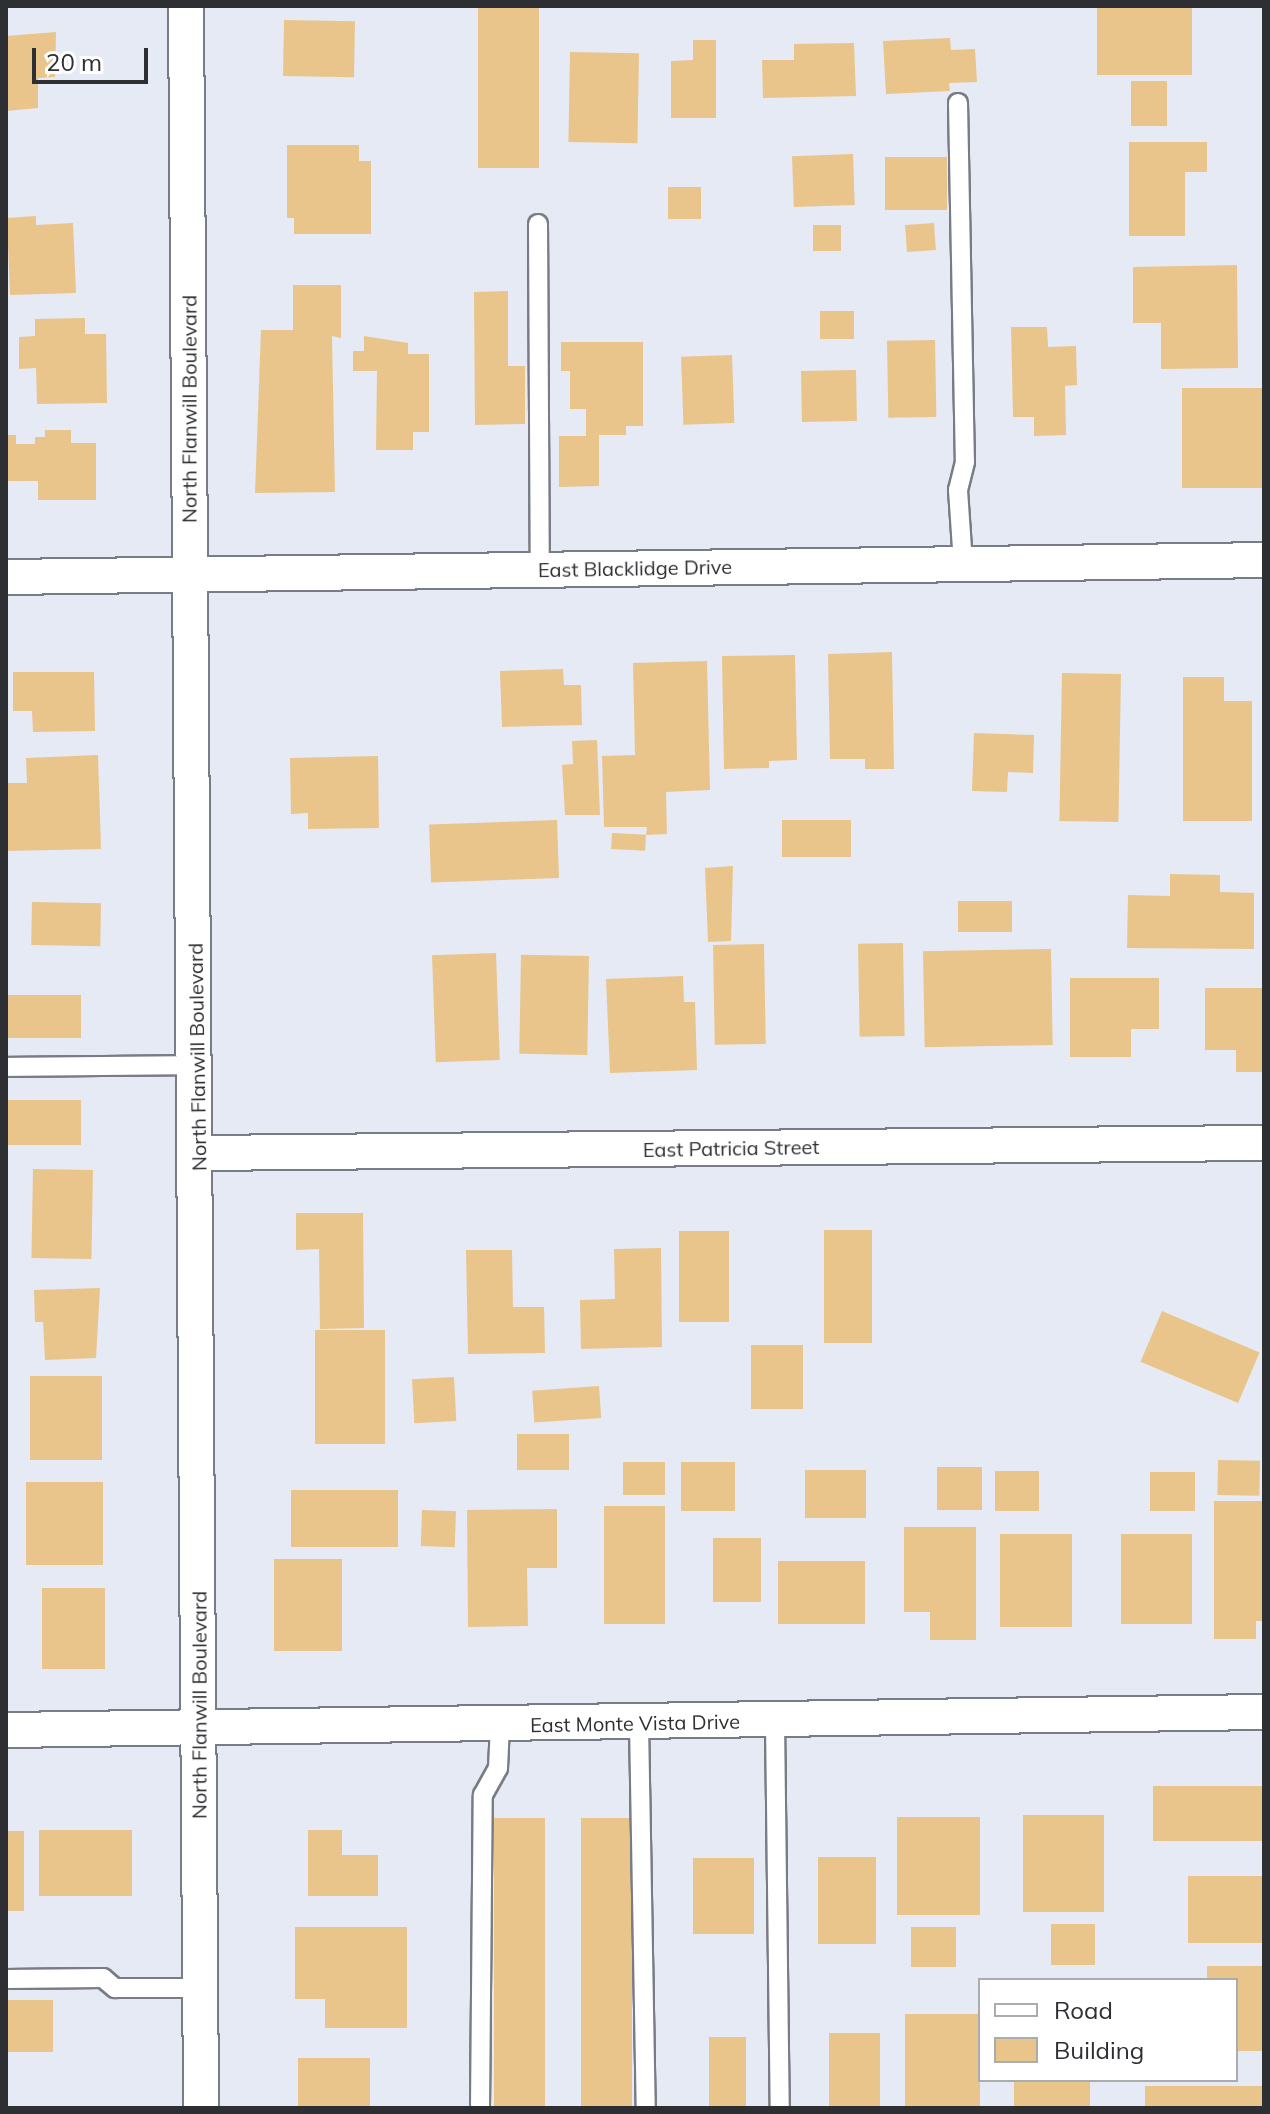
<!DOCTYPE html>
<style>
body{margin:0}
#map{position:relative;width:1270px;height:2114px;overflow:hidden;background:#e6eaf4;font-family:Mulish,sans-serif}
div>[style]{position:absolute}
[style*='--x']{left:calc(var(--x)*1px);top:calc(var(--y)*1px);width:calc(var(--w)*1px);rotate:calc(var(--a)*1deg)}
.building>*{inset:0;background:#e9c58b;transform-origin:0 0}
.roads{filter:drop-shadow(2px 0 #787c85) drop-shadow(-2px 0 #787c85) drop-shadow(0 2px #787c85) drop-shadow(0 -2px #787c85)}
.lane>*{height:18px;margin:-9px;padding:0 9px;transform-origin:9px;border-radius:9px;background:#fff}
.street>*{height:34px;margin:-17px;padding:0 17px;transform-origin:17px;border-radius:17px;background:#fff}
span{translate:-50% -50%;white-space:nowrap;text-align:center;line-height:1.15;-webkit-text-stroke:8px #fff;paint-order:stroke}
.street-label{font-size:20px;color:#2e2f33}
.frame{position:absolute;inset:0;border:8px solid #2e2f33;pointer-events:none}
.legend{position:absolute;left:978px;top:1978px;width:260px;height:104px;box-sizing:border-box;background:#fff;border:2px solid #abacad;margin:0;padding:10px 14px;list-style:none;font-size:24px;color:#2e2f33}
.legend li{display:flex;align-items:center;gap:16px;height:40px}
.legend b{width:40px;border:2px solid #abacad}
.scale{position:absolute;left:32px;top:48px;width:116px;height:36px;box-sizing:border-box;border:4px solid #2e2f33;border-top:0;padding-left:10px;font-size:24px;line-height:28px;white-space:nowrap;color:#2e2f33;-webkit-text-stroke:6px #fff;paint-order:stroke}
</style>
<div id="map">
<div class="building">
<i style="left:478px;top:6px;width:61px;height:162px"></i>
<i style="left:1097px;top:6px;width:95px;height:69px"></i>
<i style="left:284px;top:20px;width:71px;height:56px;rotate:1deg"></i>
<i style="clip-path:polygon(56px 32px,55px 77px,38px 78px,38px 108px,6px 111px,6px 36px)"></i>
<i style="clip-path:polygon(950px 38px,951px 50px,975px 49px,977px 82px,949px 83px,950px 91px,886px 94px,883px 41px)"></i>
<i style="clip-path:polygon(693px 40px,716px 40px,716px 118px,671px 118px,671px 61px,693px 60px)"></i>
<i style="clip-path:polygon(854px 43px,856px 96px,763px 98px,762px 60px,794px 60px,794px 44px)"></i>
<i style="left:570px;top:52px;width:69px;height:90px;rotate:1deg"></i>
<i style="left:1131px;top:81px;width:36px;height:45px"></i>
<i style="clip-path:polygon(1129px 142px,1207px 142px,1207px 172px,1185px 172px,1185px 236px,1129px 236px)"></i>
<i style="clip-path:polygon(287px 145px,359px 145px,359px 161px,371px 161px,371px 234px,294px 234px,294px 218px,287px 218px)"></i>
<i style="left:853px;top:154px;width:51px;height:61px;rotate:88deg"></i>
<i style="left:947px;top:157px;width:53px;height:62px;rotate:90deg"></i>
<i style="left:668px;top:187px;width:33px;height:32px"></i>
<i style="clip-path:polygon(36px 216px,36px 225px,73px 223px,76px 293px,10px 295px,7px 218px)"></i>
<i style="left:934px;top:223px;width:27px;height:29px;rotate:86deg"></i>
<i style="left:813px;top:225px;width:28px;height:26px"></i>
<i style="clip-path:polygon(1237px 265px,1238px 368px,1161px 369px,1161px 323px,1133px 323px,1133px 267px)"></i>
<i style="clip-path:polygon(293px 285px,341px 285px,341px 338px,332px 336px,335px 492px,255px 493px,261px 330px,293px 330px)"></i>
<i style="clip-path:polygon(508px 291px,508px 366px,525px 366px,525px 424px,475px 425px,474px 292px)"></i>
<i style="left:820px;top:311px;width:34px;height:28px"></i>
<i style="clip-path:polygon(85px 318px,85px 334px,106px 334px,107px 403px,37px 404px,36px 368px,19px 369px,19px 337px,35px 336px,35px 319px)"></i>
<i style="clip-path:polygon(1011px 327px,1047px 327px,1048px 347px,1076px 346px,1077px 385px,1065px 386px,1066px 435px,1034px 436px,1034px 417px,1013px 417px)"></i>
<i style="clip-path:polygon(364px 336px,408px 343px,408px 354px,429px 354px,429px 432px,413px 432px,413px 450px,376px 450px,377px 371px,353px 371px,353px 351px,364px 351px)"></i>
<i style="left:935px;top:340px;width:77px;height:48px;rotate:89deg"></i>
<i style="clip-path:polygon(561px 342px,643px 342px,643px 426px,626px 426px,626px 435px,599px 435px,599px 486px,559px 487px,559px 436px,586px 436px,586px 409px,570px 409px,570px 371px,561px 371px)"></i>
<i style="left:732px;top:355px;width:68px;height:51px;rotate:88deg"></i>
<i style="left:856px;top:370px;width:51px;height:55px;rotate:89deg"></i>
<i style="left:1182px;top:388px;width:80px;height:100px"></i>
<i style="clip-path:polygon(45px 430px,71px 430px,71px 443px,96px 443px,96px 500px,38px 500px,38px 481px,6px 481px,6px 435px,16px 435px,16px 444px,35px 444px,35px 437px,45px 437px)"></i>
<i style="clip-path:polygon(892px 652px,894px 769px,865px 769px,865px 759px,830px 759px,828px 654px)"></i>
<i style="clip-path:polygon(795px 655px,797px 760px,769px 761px,769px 768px,724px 769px,722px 656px)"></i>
<i style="clip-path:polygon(707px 661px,710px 790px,666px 792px,667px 834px,646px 835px,647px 827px,604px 827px,602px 756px,635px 755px,633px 663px)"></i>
<i style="clip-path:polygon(563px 669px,564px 685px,581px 685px,582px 725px,502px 727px,500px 671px)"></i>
<i style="clip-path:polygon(13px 672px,94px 672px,95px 731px,33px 732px,32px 711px,13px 711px)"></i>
<i style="left:1062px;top:673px;width:59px;height:148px;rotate:1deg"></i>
<i style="clip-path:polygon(1183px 677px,1224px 677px,1224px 701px,1252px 701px,1252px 821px,1183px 821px)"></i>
<i style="clip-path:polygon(974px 733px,1034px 735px,1033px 773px,1008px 772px,1007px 792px,972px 791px)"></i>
<i style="clip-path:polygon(597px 740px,600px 815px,565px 815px,562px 765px,573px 764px,572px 741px)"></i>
<i style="clip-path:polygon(98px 755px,101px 849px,6px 851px,6px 783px,27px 783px,26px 758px)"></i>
<i style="clip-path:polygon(378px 756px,379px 828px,308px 829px,308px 813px,291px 814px,290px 758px)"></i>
<i style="left:557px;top:820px;width:58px;height:128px;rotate:88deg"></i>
<i style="left:782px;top:820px;width:69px;height:37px"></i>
<i style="left:612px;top:833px;width:34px;height:16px;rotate:3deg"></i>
<i style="clip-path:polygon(733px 866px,731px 941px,708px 942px,705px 868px)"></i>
<i style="clip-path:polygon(1170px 874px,1220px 875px,1220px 892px,1254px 893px,1254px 949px,1127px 948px,1128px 895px,1170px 896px)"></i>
<i style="left:958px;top:901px;width:54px;height:31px"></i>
<i style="left:32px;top:902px;width:69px;height:43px;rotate:1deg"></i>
<i style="left:903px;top:943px;width:93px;height:45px;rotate:89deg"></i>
<i style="left:764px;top:944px;width:100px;height:51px;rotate:89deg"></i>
<i style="left:1051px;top:949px;width:96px;height:128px;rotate:89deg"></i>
<i style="left:496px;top:953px;width:107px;height:64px;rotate:88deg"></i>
<i style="left:589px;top:956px;width:99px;height:68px;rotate:91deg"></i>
<i style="clip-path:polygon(683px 976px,684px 1002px,695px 1002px,697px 1070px,610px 1073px,606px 979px)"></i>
<i style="clip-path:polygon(1070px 978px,1159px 978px,1159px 1029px,1131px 1029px,1131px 1057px,1070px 1057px)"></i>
<i style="clip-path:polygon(1205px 988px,1264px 988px,1264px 1072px,1236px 1072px,1236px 1050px,1205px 1050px)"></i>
<i style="left:81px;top:995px;width:43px;height:75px;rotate:90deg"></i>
<i style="left:81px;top:1100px;width:45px;height:75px;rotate:90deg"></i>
<i style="left:33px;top:1169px;width:60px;height:89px;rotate:1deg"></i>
<i style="clip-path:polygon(296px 1213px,363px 1213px,364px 1328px,320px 1329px,319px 1249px,296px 1250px)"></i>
<i style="left:824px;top:1230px;width:48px;height:113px"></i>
<i style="left:679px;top:1231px;width:50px;height:91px"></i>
<i style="clip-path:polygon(661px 1248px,662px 1347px,581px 1349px,580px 1300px,615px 1299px,614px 1249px)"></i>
<i style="clip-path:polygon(466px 1250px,512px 1250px,513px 1307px,544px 1307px,545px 1353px,468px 1354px)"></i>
<i style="clip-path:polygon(100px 1288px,96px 1358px,45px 1360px,43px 1322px,35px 1322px,34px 1290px)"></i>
<i style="left:1162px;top:1311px;width:106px;height:55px;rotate:23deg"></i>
<i style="left:385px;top:1330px;width:114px;height:70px;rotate:90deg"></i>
<i style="left:751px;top:1345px;width:52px;height:64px"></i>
<i style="left:30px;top:1376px;width:72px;height:84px"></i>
<i style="left:454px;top:1377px;width:44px;height:42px;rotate:87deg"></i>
<i style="left:599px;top:1386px;width:32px;height:67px;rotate:86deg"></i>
<i style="left:517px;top:1434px;width:52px;height:36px"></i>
<i style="left:1218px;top:1460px;width:42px;height:35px;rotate:1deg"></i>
<i style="left:623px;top:1462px;width:42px;height:33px"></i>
<i style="left:681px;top:1462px;width:54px;height:49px"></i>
<i style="left:937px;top:1467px;width:45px;height:43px"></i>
<i style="left:805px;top:1470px;width:61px;height:48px"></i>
<i style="left:1039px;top:1471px;width:40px;height:44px;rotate:90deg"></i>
<i style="left:1150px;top:1472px;width:45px;height:39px"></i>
<i style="left:26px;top:1482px;width:77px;height:83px"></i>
<i style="left:291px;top:1490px;width:107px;height:57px"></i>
<i style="clip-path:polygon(1214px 1501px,1264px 1501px,1264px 1621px,1256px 1621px,1256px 1639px,1214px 1639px)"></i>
<i style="left:604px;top:1506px;width:61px;height:118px"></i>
<i style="clip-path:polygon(557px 1509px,557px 1568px,527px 1568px,528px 1626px,468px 1627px,467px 1510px)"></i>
<i style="left:422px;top:1510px;width:34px;height:36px;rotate:2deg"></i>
<i style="clip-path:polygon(904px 1527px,976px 1527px,976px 1640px,930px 1640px,930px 1612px,904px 1612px)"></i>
<i style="left:1000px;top:1534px;width:72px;height:93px"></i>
<i style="left:1121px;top:1534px;width:71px;height:90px"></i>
<i style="left:713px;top:1538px;width:48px;height:64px"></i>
<i style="left:274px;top:1559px;width:68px;height:92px"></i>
<i style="left:778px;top:1561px;width:87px;height:63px"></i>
<i style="left:42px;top:1588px;width:63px;height:81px"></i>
<i style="left:1153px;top:1786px;width:111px;height:55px"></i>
<i style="left:1023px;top:1815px;width:81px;height:97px"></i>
<i style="left:897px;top:1817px;width:83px;height:98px"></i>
<i style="left:494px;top:1818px;width:51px;height:290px"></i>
<i style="left:581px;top:1818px;width:51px;height:290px"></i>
<i style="left:39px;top:1830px;width:93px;height:66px"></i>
<i style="clip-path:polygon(308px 1830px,342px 1830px,342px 1855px,378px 1855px,378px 1896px,308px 1896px)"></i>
<i style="left:6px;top:1831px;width:18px;height:80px"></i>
<i style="left:818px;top:1857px;width:58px;height:87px"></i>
<i style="left:693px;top:1858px;width:61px;height:76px"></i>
<i style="left:1188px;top:1876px;width:76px;height:67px"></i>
<i style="left:1095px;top:1924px;width:41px;height:44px;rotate:90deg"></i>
<i style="clip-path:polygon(295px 1927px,407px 1927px,407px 2028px,325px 2028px,325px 1999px,295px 1999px)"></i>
<i style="left:911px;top:1927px;width:45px;height:40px"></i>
<i style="clip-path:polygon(1207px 1966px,1264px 1966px,1264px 2051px,1236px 2051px,1236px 1980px,1207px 1980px)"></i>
<i style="left:6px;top:2000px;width:47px;height:52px"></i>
<i style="left:905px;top:2014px;width:75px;height:94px"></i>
<i style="left:829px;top:2033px;width:51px;height:75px"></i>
<i style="left:709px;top:2037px;width:37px;height:71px"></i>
<i style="left:298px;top:2058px;width:72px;height:50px"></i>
<i style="left:1014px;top:2080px;width:76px;height:28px"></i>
<i style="left:1264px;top:2086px;width:22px;height:119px;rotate:90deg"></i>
</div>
<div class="roads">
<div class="lane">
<i style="--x:958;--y:103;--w:359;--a:88.9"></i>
<i style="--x:965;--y:462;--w:29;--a:104"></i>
<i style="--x:958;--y:490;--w:74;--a:86.1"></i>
<i style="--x:538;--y:224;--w:345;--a:89.7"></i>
<i style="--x:6;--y:1067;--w:191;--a:-0.6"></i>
<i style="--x:775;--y:1721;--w:387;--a:89.3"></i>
<i style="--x:639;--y:1723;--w:385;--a:89"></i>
<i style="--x:6;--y:1979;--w:97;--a:-0.6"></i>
<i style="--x:103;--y:1978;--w:16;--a:40"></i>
<i style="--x:115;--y:1988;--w:85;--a:0"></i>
<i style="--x:480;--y:2108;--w:313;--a:-89.5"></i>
<i style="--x:483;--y:1795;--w:31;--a:-61"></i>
<i style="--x:498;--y:1768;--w:43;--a:-87.3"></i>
</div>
<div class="street">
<i style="--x:186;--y:6;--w:2102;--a:89.59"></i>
<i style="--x:6;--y:577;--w:1258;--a:-0.77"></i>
<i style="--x:198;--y:1153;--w:1066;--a:-0.54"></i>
<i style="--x:6;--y:1730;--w:1258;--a:-0.82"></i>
</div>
</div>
<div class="street-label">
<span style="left:189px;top:409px;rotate:-90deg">North Flanwill Boulevard</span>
<span style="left:635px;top:568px;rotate:-1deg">East Blacklidge Drive</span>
<span style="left:197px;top:1057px;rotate:-91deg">North Flanwill Boulevard</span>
<span style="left:731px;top:1148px;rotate:-1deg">East Patricia Street</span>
<span style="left:199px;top:1705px;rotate:-90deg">North Flanwill Boulevard</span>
<span style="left:635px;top:1723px;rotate:-1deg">East Monte Vista Drive</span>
</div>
<div class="frame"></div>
<ul class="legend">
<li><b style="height:10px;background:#fff"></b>Road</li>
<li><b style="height:22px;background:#e9c58b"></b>Building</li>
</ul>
<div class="scale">20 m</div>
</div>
